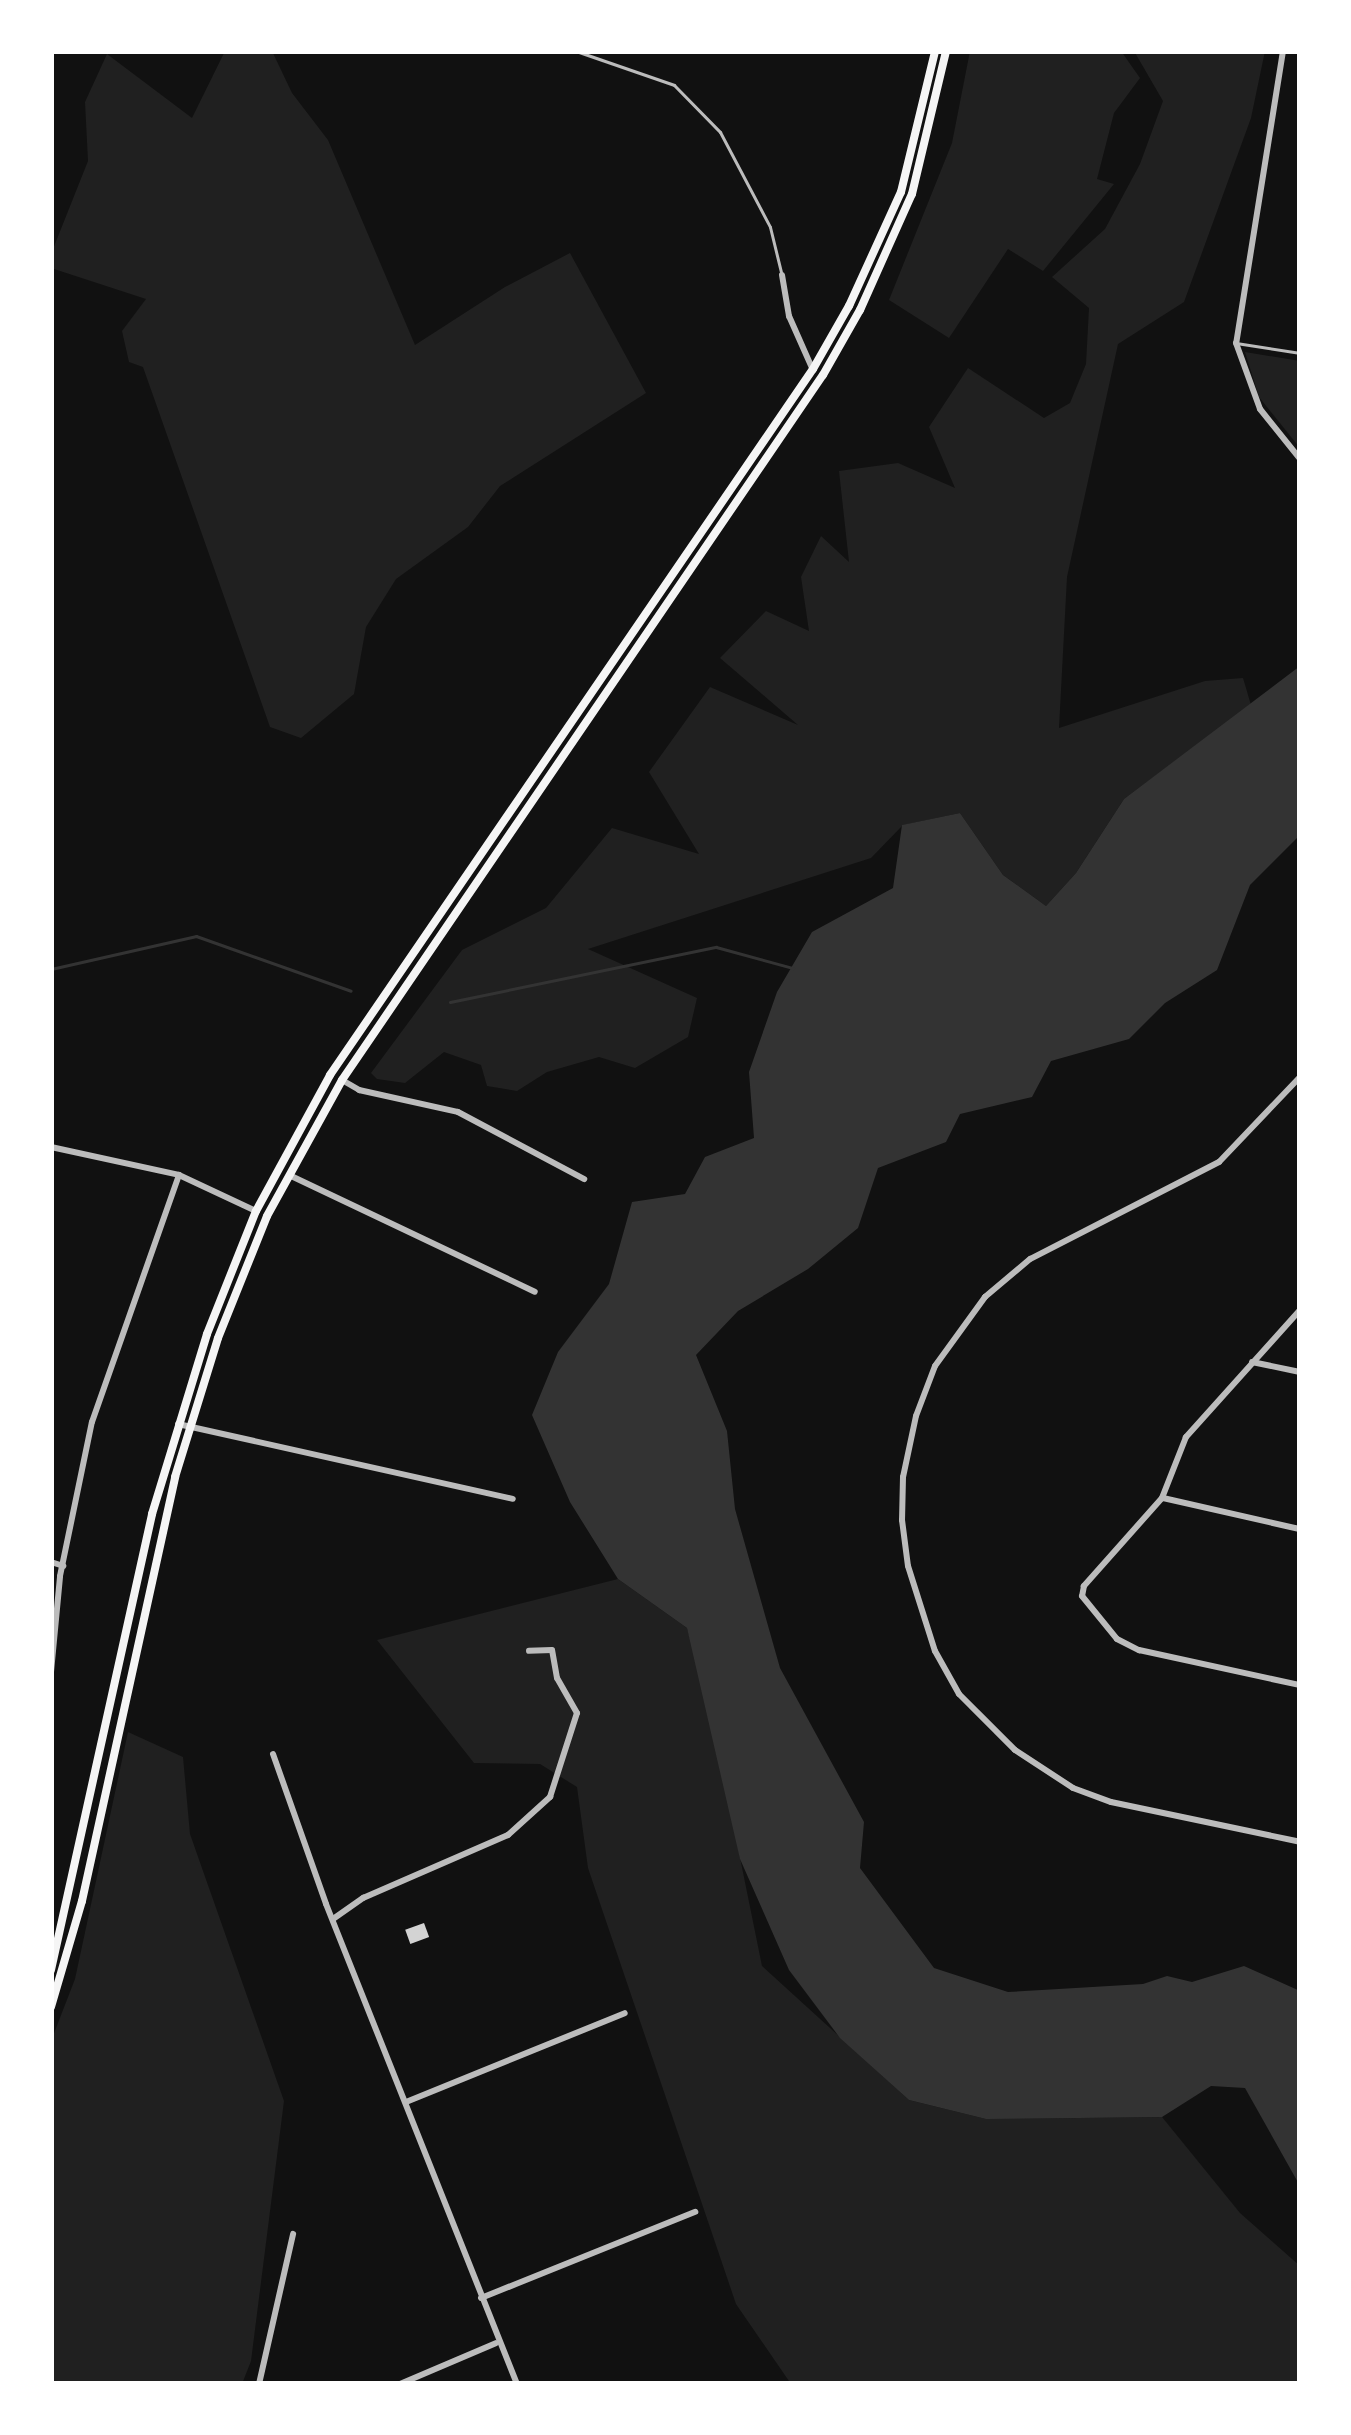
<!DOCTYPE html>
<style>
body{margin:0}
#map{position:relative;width:1351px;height:2435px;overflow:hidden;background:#111;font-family:"Roboto Condensed",sans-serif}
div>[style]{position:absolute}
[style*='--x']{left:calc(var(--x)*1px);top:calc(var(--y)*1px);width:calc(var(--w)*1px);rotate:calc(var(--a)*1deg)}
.green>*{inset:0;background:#202020}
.water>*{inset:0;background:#333}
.stream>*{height:3px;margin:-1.5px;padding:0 1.5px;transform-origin:1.5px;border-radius:1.5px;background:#333}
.building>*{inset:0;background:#d3d3d3;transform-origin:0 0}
.service>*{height:3px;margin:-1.5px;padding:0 1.5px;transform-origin:1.5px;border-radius:1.5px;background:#bcbcbc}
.minor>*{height:6px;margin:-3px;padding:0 3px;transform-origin:3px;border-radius:3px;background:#bcbcbc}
.secondary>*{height:8px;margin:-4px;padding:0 4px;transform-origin:4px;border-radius:4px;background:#f5f5f5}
span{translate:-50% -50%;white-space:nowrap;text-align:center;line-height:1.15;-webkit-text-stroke:12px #fff;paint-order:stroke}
.frame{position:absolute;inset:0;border:54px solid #fff;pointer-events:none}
</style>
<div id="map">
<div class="green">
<i style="clip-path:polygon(225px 51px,272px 51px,292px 93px,328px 140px,415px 345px,505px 287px,570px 253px,646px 393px,500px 486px,468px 527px,396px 579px,366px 627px,354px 694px,301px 738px,270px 727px,143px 367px,129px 362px,122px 331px,146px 299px,51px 268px,51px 254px,88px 161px,85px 102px,107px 54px,192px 118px)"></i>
<i style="clip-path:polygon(970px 51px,1121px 51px,1140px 78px,1114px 113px,1097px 179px,1114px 184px,1043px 271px,1008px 249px,949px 338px,889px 300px,952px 143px)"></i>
<i style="clip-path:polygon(1134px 51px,1265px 51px,1251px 118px,1184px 302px,1118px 344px,1067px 577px,1059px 728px,1205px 681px,1243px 678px,1251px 705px,1124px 799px,1076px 873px,1046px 906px,1003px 875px,960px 813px,903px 825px,871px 858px,588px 949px,697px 998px,688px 1037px,635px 1068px,599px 1057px,547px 1072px,517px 1091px,487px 1086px,481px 1065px,444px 1052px,405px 1083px,377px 1079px,371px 1073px,462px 950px,546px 908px,612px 828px,699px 854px,649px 772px,710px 687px,798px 725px,720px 658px,766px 611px,809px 631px,801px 577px,821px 536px,849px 562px,839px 471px,898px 463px,955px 488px,929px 427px,968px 368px,1044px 418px,1070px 403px,1086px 364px,1089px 308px,1052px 277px,1105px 229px,1140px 164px,1163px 101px)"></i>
<i style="clip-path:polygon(1245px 352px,1300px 361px,1300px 448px,1259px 397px)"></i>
<i style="clip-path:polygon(618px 1579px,687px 1628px,709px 1705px,762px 1966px,909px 2100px,986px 2119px,1162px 2117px,1240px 2213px,1300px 2266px,1300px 2384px,791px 2384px,736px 2304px,588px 1868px,577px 1787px,540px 1764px,474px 1763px,377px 1640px)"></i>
<i style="clip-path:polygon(128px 1732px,183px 1757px,190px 1834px,284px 2101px,251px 2361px,242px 2384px,51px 2384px,51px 2041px,75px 1979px)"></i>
</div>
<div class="water">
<i style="clip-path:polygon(1300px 666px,1300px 835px,1250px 885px,1217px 970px,1165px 1003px,1129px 1039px,1051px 1061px,1032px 1097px,960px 1114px,946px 1142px,878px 1168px,858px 1228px,808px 1269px,738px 1311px,696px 1355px,727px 1431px,735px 1509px,780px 1668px,864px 1822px,860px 1868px,934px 1968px,1008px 1992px,1143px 1984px,1167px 1976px,1192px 1982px,1244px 1966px,1300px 1991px,1300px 2186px,1245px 2088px,1211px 2086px,1162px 2117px,986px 2119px,909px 2100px,840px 2038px,789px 1970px,740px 1859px,687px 1628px,618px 1579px,570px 1502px,532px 1415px,558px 1352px,609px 1284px,632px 1202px,685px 1194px,705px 1157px,754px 1138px,749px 1072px,777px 992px,812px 932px,893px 888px,902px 825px,960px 813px,1003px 875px,1046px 906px,1076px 873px,1124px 799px)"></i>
</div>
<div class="stream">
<i style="--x:51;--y:969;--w:149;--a:-12.8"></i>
<i style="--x:196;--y:936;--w:164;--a:19.5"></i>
<i style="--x:450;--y:1002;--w:272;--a:-11.7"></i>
<i style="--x:716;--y:947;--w:80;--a:15.3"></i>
</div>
<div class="building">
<i style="left:424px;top:1923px;width:15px;height:20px;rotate:70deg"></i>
</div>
<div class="service">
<i style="--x:576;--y:51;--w:104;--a:19.1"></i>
<i style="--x:674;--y:85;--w:66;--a:45.6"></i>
<i style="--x:720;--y:132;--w:107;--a:62.2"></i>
<i style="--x:770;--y:227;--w:46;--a:76.3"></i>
<i style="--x:1236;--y:343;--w:65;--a:8.9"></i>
</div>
<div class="minor">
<i style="--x:1283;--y:51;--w:296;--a:99.1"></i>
<i style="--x:1236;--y:343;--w:70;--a:70"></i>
<i style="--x:1260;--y:409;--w:64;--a:51.3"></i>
<i style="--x:51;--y:91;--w:33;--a:90"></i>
<i style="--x:782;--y:275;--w:42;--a:80.3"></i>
<i style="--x:789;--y:316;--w:57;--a:66.1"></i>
<i style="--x:1300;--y:1077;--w:117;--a:133.6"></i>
<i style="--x:1219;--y:1162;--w:212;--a:152.8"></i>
<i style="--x:1030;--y:1259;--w:59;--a:139.8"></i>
<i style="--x:985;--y:1297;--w:85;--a:125.9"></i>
<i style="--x:935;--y:1366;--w:53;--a:110.8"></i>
<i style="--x:916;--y:1416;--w:62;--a:102"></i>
<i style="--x:903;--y:1477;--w:43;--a:91.3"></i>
<i style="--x:902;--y:1520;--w:46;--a:82.6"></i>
<i style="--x:908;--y:1566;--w:89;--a:72.4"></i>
<i style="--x:935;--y:1651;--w:49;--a:60.8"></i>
<i style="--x:959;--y:1694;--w:79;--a:45"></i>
<i style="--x:1015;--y:1750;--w:69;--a:33.2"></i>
<i style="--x:1073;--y:1788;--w:40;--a:20.2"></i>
<i style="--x:1111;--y:1802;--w:193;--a:11.9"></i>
<i style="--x:342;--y:1080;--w:20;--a:30"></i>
<i style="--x:359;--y:1090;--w:101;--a:12.5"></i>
<i style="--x:458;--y:1112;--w:143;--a:28"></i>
<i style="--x:51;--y:1147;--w:131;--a:12.3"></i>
<i style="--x:179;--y:1175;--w:85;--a:25.1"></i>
<i style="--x:289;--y:1175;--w:272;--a:25.4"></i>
<i style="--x:1300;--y:1310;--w:171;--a:131.9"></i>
<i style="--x:1186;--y:1437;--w:66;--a:111.5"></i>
<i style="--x:1162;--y:1498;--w:118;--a:131.6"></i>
<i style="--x:1084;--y:1586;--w:10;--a:101"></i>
<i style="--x:1082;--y:1596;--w:55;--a:50.9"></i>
<i style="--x:1117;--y:1639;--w:25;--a:27"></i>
<i style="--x:1139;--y:1650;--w:165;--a:12.3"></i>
<i style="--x:1252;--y:1362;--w:49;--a:11.8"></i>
<i style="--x:178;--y:1424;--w:343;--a:12.6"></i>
<i style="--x:1163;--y:1498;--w:140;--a:12.8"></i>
<i style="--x:51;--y:1562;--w:13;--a:18"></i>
<i style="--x:51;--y:1672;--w:96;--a:-84.6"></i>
<i style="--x:60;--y:1576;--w:157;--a:-78.3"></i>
<i style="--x:92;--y:1422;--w:262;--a:-70.6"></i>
<i style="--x:273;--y:1754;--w:159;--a:70.5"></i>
<i style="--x:326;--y:1904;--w:517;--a:68.3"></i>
<i style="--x:333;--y:1919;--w:37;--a:-35"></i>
<i style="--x:363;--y:1898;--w:158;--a:-23.5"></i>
<i style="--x:508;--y:1835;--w:57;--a:-42.1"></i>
<i style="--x:550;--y:1797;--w:88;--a:-72.2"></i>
<i style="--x:577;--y:1713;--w:40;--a:-119.7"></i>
<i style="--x:557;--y:1678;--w:28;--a:-100"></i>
<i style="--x:552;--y:1650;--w:23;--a:178"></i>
<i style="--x:406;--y:2102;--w:236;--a:-22.1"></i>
<i style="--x:481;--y:2298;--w:231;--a:-21.9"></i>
<i style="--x:259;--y:2384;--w:154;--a:-77.2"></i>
<i style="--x:400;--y:2384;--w:104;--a:-23.1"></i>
</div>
<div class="secondary">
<i style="--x:51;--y:1970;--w:467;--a:-77.5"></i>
<i style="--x:152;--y:1514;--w:188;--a:-73"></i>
<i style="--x:207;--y:1334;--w:132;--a:-68.3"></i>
<i style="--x:256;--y:1211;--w:155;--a:-61.4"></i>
<i style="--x:330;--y:1075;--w:855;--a:-55.62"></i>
<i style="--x:813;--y:369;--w:73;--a:-60.3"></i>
<i style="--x:849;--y:306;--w:125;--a:-65.5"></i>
<i style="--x:901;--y:192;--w:145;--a:-76.4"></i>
<i style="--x:51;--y:2007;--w:110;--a:-73.7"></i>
<i style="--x:82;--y:1901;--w:434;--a:-77.6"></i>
<i style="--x:175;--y:1477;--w:145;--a:-72.8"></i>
<i style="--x:218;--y:1338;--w:131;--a:-68.1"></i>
<i style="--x:267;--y:1216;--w:155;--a:-61.1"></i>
<i style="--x:342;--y:1080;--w:853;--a:-55.7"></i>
<i style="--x:823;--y:375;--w:75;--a:-60.4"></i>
<i style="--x:860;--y:310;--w:127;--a:-65.9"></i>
<i style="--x:912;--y:194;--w:147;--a:-76.6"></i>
</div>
<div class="frame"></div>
</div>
